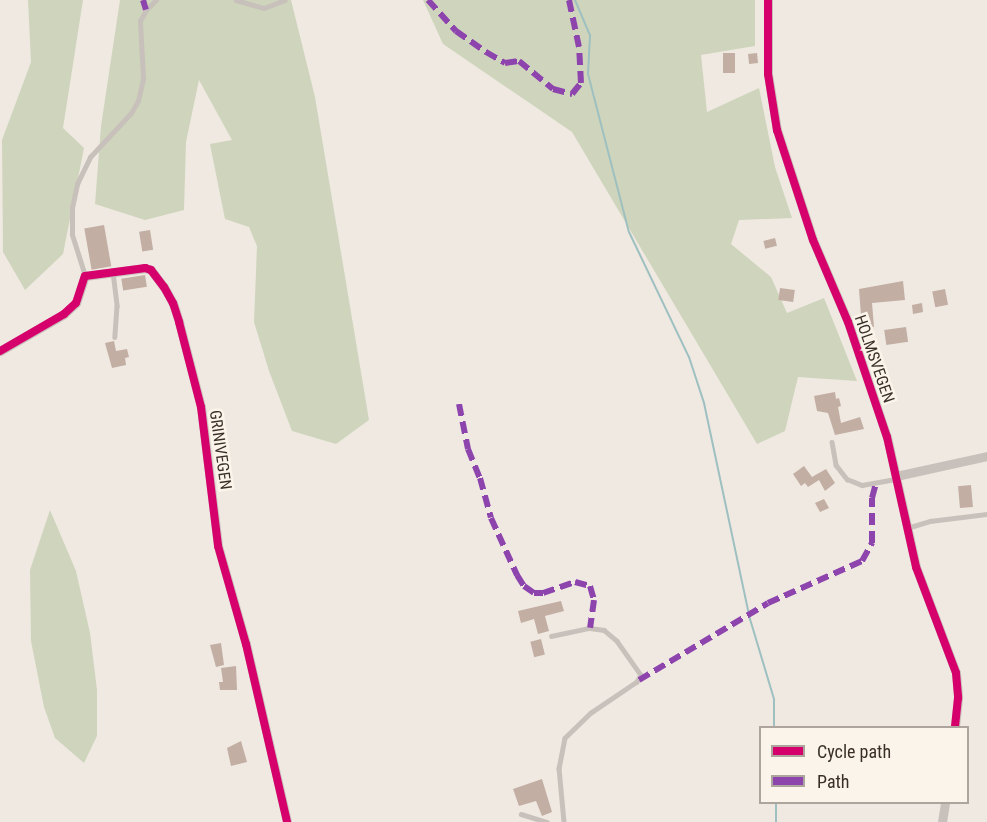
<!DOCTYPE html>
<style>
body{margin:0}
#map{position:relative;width:987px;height:822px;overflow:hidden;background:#efe9e2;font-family:"Roboto Condensed",sans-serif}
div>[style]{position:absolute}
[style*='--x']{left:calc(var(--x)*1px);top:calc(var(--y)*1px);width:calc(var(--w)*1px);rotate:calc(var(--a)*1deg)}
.green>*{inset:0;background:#cfd5bc}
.stream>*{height:2px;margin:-1px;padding:0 1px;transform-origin:1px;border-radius:1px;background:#9ec0c0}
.building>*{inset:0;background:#c3aea3;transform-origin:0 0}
.lane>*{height:4.5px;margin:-2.25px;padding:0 2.25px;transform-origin:2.25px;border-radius:2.25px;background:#c8c1bb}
.street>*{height:9px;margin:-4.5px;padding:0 4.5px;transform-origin:4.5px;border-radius:4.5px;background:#c8c1bb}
.quiet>*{height:6px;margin-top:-3px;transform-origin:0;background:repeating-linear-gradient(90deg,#8e44ad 0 12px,transparent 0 18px)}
.cycleway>*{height:8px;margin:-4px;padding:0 4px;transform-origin:4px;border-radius:4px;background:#d6006c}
span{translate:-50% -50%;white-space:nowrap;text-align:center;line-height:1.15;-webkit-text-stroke:5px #fbf4ea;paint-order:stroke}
.street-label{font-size:16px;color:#392e29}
.legend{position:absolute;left:759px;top:726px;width:210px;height:78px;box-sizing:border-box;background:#fbf4ea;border:2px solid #ada59d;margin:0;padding:8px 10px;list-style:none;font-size:18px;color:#392e29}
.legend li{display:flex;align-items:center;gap:12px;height:30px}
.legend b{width:30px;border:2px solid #ada59d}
</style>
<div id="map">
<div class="green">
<i style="clip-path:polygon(28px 0,83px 0,63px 128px,84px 148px,63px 254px,25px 290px,3px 252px,2px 140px,31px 62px)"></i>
<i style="clip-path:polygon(120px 0,291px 0,315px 97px,369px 420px,336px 444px,292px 431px,269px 371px,254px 322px,257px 246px,249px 227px,225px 219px,210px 144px,232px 140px,199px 80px,186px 142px,184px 210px,145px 220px,95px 204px,101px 126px)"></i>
<i style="clip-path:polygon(423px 0,755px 0,755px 46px,701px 55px,707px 112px,759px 88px,775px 167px,792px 218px,739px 220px,731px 244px,771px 277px,787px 313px,824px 298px,857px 381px,798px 377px,785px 431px,757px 444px,572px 132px,443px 44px)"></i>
<i style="clip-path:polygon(50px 510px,76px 571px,90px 633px,97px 690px,97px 736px,84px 763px,55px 738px,44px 707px,31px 641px,30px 570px)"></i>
</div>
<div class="stream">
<i style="--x:575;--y:0;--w:39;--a:67"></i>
<i style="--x:590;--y:36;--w:38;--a:93"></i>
<i style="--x:588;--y:74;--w:163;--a:75.5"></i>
<i style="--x:629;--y:232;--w:139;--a:64.4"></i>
<i style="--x:689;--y:357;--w:48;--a:71.9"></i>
<i style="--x:704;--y:403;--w:221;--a:78"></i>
<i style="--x:750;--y:619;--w:84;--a:73.3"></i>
<i style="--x:774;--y:699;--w:29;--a:90"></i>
<i style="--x:776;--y:822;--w:20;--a:-90"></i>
</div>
<div class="building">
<i style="left:723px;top:53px;width:12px;height:20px"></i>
<i style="left:757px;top:53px;width:10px;height:9px;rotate:84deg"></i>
<i style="left:104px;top:225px;width:42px;height:20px;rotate:80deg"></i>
<i style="left:150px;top:230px;width:20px;height:11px;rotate:81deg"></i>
<i style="left:775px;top:238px;width:8px;height:12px;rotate:76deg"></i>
<i style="left:145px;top:275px;width:12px;height:24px;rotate:81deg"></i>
<i style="clip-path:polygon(903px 281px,905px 300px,872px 303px,874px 327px,862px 329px,859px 289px)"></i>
<i style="left:780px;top:288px;width:15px;height:12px;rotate:8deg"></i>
<i style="left:945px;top:289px;width:16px;height:13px;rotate:79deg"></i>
<i style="clip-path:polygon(922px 303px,923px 312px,913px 314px,912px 305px)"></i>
<i style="left:906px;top:327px;width:15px;height:22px;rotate:82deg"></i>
<i style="clip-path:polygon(114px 341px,116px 351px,127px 349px,129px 357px,125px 358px,126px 365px,112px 368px,105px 343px)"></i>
<i style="clip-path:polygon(835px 392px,836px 399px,839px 398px,841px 406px,838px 407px,841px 423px,860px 417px,864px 429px,835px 435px,828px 413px,817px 411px,814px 396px)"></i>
<i style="clip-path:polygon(804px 466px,812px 477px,826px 469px,835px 483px,825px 491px,819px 480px,808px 487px,805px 483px,801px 486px,793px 474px)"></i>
<i style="left:971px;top:485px;width:22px;height:13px;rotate:85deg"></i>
<i style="clip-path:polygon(824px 499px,829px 508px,820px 512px,815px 503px)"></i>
<i style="clip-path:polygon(561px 601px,564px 611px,545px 616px,549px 631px,538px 634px,534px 619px,521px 623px,518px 611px)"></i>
<i style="left:541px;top:639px;width:16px;height:11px;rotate:76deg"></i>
<i style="clip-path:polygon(221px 643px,224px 665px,216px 667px,210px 645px)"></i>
<i style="clip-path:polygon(236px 666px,237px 690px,220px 690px,219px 682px,223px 682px,221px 668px)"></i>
<i style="clip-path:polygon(241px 741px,247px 762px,231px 766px,227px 748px)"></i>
<i style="clip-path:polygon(542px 779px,552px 812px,542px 816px,536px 801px,519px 806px,513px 789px)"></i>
</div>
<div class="lane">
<i style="--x:236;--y:0;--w:29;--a:16"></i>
<i style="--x:264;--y:8;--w:22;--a:-21"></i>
<i style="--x:113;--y:272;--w:34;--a:83"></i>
<i style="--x:117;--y:306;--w:31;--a:94"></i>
<i style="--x:85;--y:276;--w:43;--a:-107.6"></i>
<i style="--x:72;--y:235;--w:27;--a:-90"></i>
<i style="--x:72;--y:208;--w:25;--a:-78"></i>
<i style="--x:77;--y:184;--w:30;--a:-64"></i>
<i style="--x:90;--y:157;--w:60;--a:-47"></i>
<i style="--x:131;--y:113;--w:14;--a:-60"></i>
<i style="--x:138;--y:101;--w:23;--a:-77"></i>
<i style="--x:143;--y:79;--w:58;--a:-93"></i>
<i style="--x:140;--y:21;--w:13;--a:-61"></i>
<i style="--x:146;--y:10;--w:14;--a:-45"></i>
<i style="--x:832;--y:442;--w:23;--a:80"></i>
<i style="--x:836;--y:465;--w:18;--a:52"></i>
<i style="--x:847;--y:479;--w:16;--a:22"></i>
<i style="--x:862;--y:485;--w:35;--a:-10"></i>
<i style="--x:907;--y:528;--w:24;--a:-17"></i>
<i style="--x:930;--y:521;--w:57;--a:-7"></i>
<i style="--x:551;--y:636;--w:40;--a:-12"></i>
<i style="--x:590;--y:628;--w:14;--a:8"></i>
<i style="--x:604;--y:630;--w:17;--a:40"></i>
<i style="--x:617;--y:641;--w:42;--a:54.8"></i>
<i style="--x:641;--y:675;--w:8;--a:120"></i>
<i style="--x:637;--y:682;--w:55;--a:146"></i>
<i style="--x:591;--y:713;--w:36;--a:136"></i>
<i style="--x:565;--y:738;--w:31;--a:101"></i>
<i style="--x:559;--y:768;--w:54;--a:84.7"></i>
<i style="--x:521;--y:814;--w:27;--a:17"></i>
</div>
<div class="street">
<i style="--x:768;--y:0;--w:74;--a:90"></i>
<i style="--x:768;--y:74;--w:57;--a:80.9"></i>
<i style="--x:777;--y:130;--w:116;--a:71.9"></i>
<i style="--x:813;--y:240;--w:89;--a:66.9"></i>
<i style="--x:848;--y:322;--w:121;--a:71.3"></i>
<i style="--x:887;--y:437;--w:133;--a:77.4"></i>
<i style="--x:916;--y:567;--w:113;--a:69.3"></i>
<i style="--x:956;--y:673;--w:25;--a:85"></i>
<i style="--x:958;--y:698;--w:30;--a:96"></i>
<i style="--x:0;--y:351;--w:74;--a:-30"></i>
<i style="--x:64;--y:314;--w:16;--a:-43"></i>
<i style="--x:76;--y:303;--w:28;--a:-72"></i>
<i style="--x:85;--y:276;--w:61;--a:-7.6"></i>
<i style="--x:145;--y:268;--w:6;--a:18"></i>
<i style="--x:151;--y:270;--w:21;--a:53"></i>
<i style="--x:164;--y:287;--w:18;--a:61"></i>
<i style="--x:173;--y:303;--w:20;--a:72"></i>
<i style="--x:179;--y:322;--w:88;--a:75.5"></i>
<i style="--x:201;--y:407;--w:140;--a:83"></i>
<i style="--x:218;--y:546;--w:102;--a:74.1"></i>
<i style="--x:246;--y:644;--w:183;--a:77"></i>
<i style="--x:896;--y:476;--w:93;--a:-12.4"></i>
<i style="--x:942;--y:822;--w:20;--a:-81"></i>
</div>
<div class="quiet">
<i style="--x:143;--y:0;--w:10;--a:73"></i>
<i style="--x:428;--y:0;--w:42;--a:47.9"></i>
<i style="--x:456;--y:31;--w:37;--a:35"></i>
<i style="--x:486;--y:52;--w:22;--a:30"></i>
<i style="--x:505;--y:63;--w:14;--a:-8"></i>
<i style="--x:519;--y:61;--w:44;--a:39.5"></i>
<i style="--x:553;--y:89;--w:20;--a:15"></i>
<i style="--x:572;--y:94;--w:14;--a:-51"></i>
<i style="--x:581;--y:83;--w:36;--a:-93"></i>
<i style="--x:579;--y:47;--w:48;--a:-102"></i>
<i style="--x:459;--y:404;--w:46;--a:78.7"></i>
<i style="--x:468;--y:449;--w:31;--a:68"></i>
<i style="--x:480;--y:478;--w:41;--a:74.6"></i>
<i style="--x:491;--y:518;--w:63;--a:65.5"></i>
<i style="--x:517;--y:575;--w:13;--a:58"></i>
<i style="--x:524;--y:586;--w:12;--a:35"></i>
<i style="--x:534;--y:593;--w:9;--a:0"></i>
<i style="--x:543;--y:593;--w:34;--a:-19"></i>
<i style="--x:575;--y:582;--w:16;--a:15"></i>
<i style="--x:590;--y:586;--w:15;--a:74"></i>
<i style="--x:594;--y:600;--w:28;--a:98"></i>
<i style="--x:639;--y:680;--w:150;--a:-30.8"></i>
<i style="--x:768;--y:603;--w:103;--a:-24.1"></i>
<i style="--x:862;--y:561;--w:21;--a:-61"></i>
<i style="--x:872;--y:543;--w:45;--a:-90"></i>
<i style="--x:872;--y:498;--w:16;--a:-75"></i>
</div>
<div class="cycleway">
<i style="--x:768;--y:0;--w:74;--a:90"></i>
<i style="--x:768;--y:74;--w:57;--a:80.9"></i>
<i style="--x:777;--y:130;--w:116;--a:71.9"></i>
<i style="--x:813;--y:240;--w:89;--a:66.9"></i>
<i style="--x:848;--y:322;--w:121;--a:71.3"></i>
<i style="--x:887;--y:437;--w:133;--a:77.4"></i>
<i style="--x:916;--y:567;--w:113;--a:69.3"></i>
<i style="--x:956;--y:673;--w:25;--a:85"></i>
<i style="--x:958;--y:698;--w:30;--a:96"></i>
<i style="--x:0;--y:351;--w:74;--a:-30"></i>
<i style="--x:64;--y:314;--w:16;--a:-43"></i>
<i style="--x:76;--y:303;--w:28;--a:-72"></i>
<i style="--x:85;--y:276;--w:61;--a:-7.6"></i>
<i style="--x:145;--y:268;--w:6;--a:18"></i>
<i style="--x:151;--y:270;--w:21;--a:53"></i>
<i style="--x:164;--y:287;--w:18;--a:61"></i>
<i style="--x:173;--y:303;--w:20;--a:72"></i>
<i style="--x:179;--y:322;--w:88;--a:75.5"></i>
<i style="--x:201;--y:407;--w:140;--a:83"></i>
<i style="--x:218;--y:546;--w:102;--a:74.1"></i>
<i style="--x:246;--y:644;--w:183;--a:77"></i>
</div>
<div class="street-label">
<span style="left:874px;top:359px;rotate:71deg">HOLMSVEGEN</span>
<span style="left:220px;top:450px;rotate:82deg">GRINIVEGEN</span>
</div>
<ul class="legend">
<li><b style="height:8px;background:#d6006c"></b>Cycle path</li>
<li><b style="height:8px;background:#8e44ad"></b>Path</li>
</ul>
</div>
